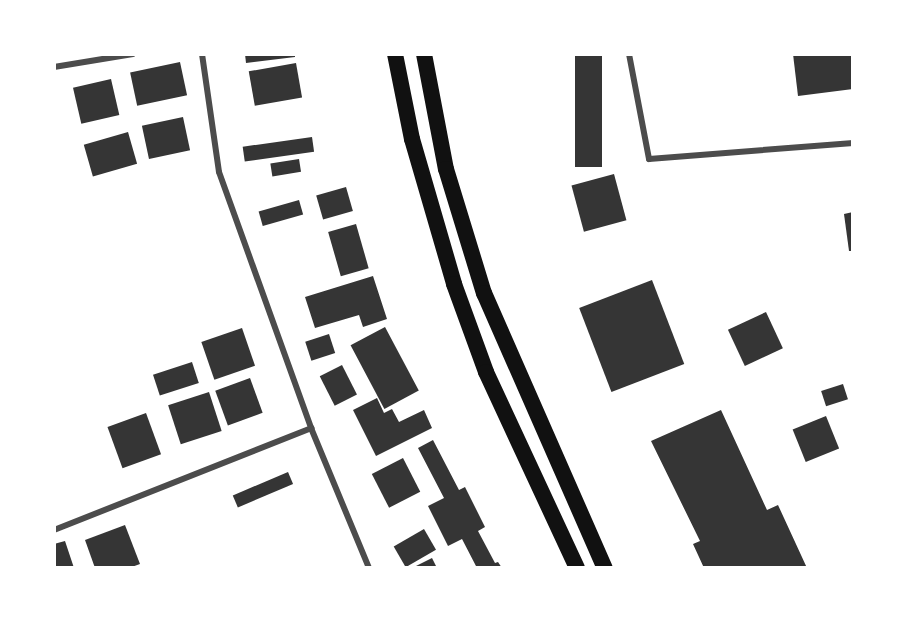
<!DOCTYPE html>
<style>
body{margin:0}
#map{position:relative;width:907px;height:622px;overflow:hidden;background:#fff;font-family:"Golos Text",sans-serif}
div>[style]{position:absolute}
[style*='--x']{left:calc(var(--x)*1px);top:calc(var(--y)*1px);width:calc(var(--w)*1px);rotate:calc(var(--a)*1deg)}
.building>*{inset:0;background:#353535;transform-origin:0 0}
.minor>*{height:6px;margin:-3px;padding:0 3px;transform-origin:3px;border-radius:3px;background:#4c4c4c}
.trunk>*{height:16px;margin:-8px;padding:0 8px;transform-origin:8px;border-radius:8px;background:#111}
span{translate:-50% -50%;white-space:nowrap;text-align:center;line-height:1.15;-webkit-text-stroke:6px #fff;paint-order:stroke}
.frame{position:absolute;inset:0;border:56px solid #fff;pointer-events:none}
</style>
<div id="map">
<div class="building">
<i style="clip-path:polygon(245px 54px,295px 54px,295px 57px,246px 63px)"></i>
<i style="left:575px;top:54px;width:27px;height:113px"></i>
<i style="clip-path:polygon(793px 54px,853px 54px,853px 89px,798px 96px)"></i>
<i style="left:180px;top:62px;width:34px;height:51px;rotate:78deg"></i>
<i style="left:296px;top:63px;width:35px;height:48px;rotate:80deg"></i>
<i style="left:111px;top:79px;width:37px;height:39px;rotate:77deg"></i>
<i style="left:183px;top:117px;width:34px;height:42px;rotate:78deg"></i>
<i style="left:128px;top:132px;width:33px;height:46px;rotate:74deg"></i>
<i style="left:312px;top:137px;width:15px;height:70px;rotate:82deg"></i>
<i style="left:299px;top:159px;width:13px;height:29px;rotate:81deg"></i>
<i style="left:614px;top:174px;width:48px;height:44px;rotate:75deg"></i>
<i style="left:346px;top:187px;width:25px;height:31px;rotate:74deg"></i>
<i style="left:299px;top:200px;width:15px;height:42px;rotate:74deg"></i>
<i style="clip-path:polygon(853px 212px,853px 251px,849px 251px,844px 214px)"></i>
<i style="left:356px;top:224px;width:46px;height:29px;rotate:74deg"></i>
<i style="clip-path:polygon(373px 276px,387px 319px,363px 327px,359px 315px,315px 328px,305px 297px)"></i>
<i style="left:652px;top:280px;width:90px;height:78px;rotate:69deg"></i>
<i style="left:766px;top:312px;width:40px;height:42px;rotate:65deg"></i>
<i style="left:385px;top:327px;width:72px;height:39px;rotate:62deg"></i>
<i style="left:242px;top:328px;width:40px;height:43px;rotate:71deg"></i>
<i style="left:329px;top:334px;width:20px;height:25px;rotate:72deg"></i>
<i style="left:192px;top:362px;width:22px;height:41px;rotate:72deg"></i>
<i style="left:342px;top:365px;width:33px;height:25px;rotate:63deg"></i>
<i style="left:250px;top:378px;width:37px;height:37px;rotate:70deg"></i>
<i style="left:843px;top:384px;width:16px;height:23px;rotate:72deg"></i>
<i style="left:209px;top:392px;width:41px;height:43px;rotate:72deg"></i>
<i style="clip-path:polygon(377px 398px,384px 413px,392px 409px,399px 422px,424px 410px,432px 428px,376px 456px,353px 410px)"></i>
<i style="clip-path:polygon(721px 410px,767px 510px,778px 505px,807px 568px,704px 568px,693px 544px,700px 541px,651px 441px)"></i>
<i style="left:146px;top:413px;width:44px;height:41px;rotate:70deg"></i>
<i style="left:826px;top:416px;width:35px;height:36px;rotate:68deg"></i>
<i style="clip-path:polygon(433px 440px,459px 490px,465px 487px,485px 527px,478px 531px,495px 563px,498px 562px,502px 568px,477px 568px,462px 539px,448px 546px,428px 506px,444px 498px,418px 448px)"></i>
<i style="left:403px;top:458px;width:38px;height:35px;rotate:63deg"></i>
<i style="left:288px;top:472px;width:13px;height:60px;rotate:67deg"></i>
<i style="clip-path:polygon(125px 525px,140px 564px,129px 568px,95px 568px,85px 540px)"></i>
<i style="left:424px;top:529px;width:24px;height:35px;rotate:60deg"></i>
<i style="clip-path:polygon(65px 541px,74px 568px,54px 568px,54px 544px)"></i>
<i style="clip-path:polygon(432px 558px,437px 568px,412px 568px)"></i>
</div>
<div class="minor">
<i style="--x:202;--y:54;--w:119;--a:81.8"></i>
<i style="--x:219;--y:172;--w:272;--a:70.2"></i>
<i style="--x:311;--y:428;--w:152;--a:67.5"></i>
<i style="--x:629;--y:54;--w:107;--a:79.2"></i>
<i style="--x:649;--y:159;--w:205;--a:-4.5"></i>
<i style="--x:54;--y:67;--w:80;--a:-9.3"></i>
<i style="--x:54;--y:530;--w:277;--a:-21.6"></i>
</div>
<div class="trunk">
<i style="--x:395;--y:54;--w:87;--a:78.7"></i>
<i style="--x:412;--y:139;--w:151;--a:73.8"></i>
<i style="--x:454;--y:284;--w:94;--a:70"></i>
<i style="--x:486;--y:372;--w:216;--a:65.1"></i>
<i style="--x:424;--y:54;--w:117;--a:79.2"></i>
<i style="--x:446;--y:169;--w:130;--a:73"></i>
<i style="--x:484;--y:293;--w:300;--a:66.3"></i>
</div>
<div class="frame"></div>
</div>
